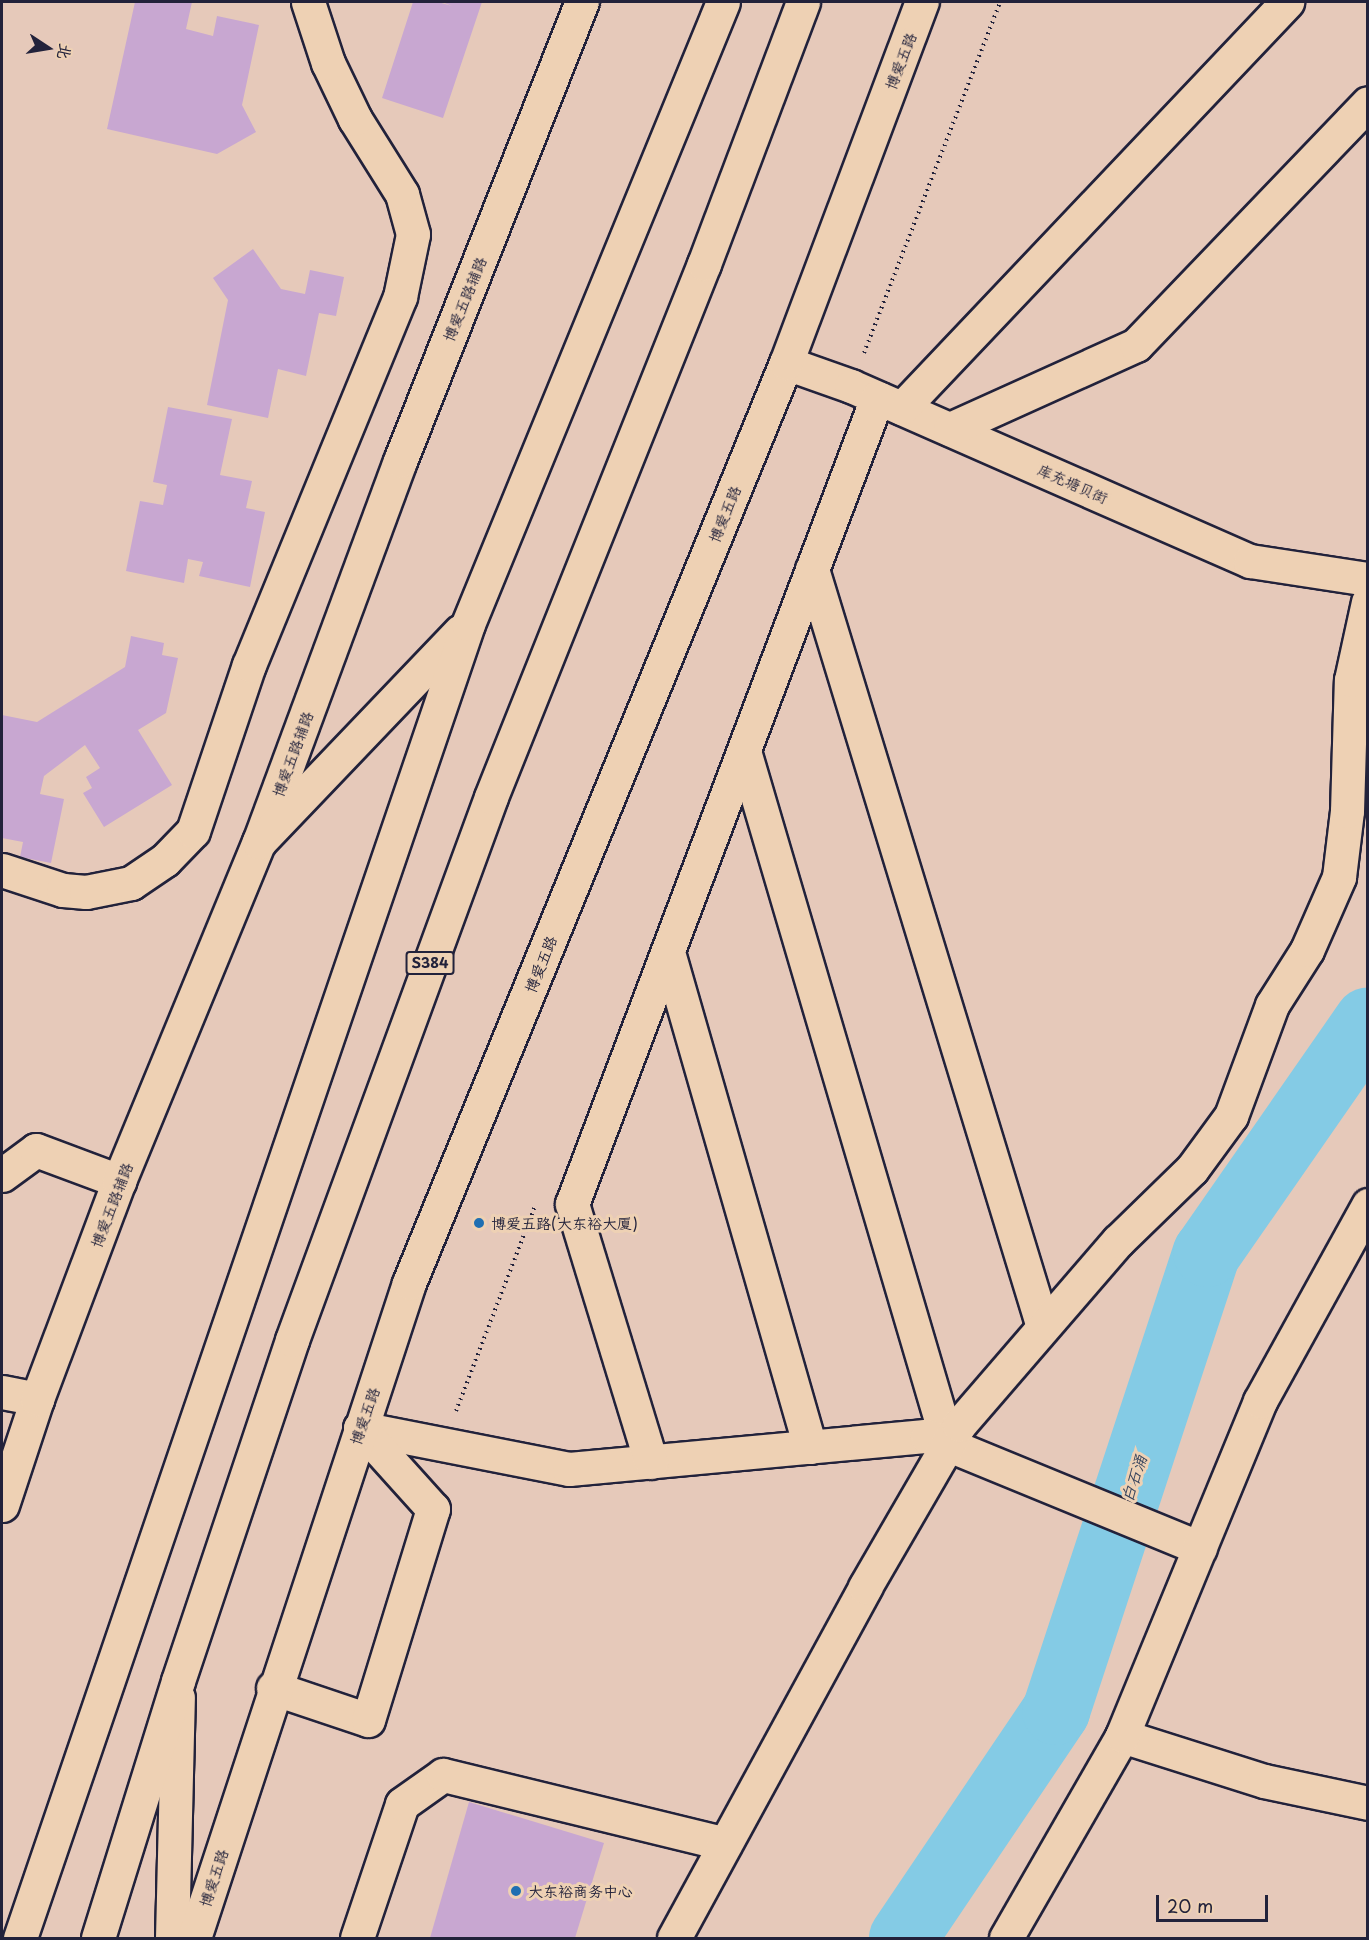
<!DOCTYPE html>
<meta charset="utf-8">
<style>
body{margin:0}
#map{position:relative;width:1369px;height:1940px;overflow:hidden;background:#e6c9ba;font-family:"Playpen Sans","LXGW WenKai TC",sans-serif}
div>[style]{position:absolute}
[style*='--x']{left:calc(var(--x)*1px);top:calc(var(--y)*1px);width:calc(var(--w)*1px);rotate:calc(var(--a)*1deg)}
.river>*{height:68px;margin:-34px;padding:0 34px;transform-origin:34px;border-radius:34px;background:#84cbe5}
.building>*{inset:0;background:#c8a7d1}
.path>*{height:4px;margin-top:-2px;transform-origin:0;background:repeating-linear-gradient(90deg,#22223b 0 1.5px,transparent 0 6px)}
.roads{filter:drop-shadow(2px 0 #22223b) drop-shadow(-2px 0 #22223b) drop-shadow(0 2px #22223b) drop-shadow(0 -2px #22223b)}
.street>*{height:33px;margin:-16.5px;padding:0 16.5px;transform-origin:16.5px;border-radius:16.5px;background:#eed1b4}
.secondary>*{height:33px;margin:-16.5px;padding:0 16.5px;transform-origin:16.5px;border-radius:16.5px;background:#eed1b4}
.highway>*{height:33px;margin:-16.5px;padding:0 16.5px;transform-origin:16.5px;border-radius:16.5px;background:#eed1b4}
.dots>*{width:16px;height:16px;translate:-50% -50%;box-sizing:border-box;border:3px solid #eed1b4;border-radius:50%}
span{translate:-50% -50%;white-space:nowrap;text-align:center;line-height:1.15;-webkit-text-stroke:6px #eed1b4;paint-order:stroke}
.shield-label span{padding:2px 4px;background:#eed1b4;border:2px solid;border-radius:4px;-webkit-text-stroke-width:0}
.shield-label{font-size:14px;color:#22223b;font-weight:700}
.street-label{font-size:15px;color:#22223b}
.poi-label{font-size:15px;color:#22223b}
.left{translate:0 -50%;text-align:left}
.water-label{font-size:16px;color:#36445d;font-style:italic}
.frame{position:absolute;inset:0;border:3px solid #22223b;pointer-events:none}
.north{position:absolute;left:18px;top:18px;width:60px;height:60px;-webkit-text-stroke:4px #eed1b4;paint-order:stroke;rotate:102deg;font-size:16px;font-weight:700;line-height:24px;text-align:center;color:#22223b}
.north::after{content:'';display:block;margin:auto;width:21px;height:27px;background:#22223b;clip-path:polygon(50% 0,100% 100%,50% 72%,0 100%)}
.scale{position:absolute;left:1156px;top:1895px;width:112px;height:27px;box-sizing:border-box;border:3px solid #22223b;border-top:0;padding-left:8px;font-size:18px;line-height:21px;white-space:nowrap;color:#22223b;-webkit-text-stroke:4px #eed1b4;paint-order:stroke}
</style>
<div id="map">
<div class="river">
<i style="--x:903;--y:1938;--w:274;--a:-56"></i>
<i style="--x:1056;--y:1711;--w:482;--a:-71.8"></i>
<i style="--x:1207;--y:1253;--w:282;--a:-55.2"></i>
</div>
<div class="building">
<i style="clip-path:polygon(135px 2px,192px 2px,186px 29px,213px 36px,217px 16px,259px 25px,242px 105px,256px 132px,217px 154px,107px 129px)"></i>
<i style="clip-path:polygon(413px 2px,438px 2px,452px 6px,442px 2px,482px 2px,443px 118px,382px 98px)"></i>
<i style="clip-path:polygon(253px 249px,281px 289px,305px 294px,310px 270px,344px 277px,336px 316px,319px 313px,306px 376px,278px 369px,268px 418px,207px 405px,228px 300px,213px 278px)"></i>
<i style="clip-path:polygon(168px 407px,232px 419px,220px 475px,252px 481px,246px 508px,265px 512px,250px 587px,199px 576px,203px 562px,188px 559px,184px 583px,126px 571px,140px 501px,163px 505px,167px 485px,153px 482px)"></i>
<i style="clip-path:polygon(131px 636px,164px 643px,162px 655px,178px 658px,166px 713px,138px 730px,172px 785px,104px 827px,83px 793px,92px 788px,86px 777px,100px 768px,85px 745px,44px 776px,40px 794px,64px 799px,51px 863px,20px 857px,23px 842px,2px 838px,2px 715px,37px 722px,125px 667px)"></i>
<i style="clip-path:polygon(469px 1802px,604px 1843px,575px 1938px,430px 1938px)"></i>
</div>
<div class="path">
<i style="--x:864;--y:353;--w:376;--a:-68.8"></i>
<i style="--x:456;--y:1411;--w:220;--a:-68.9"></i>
</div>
<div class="roads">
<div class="street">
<i style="--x:786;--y:363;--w:69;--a:19.5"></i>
<i style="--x:851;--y:386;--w:436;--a:23.7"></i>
<i style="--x:1250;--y:561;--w:119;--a:8.7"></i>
<i style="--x:902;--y:408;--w:560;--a:-46.52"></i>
<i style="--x:950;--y:429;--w:204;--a:-24.3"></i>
<i style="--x:1136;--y:345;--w:335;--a:-46.2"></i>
<i style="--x:812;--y:569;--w:792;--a:73.05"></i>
<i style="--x:744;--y:751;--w:722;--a:73.6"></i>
<i style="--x:2;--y:870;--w:64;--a:18.2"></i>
<i style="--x:63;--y:890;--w:23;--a:5"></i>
<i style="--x:86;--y:892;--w:46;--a:-11.3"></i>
<i style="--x:131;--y:883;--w:41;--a:-34.1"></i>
<i style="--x:165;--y:860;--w:40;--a:-46"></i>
<i style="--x:193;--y:831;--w:175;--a:-71.4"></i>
<i style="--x:249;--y:665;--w:398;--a:-67.7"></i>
<i style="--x:400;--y:297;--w:64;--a:-78.3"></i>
<i style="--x:413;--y:234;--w:41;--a:-105.4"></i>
<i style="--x:402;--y:194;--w:89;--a:-122.1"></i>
<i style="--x:355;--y:119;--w:62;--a:-115.7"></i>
<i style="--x:328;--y:63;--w:64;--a:-108.2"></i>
<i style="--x:668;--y:952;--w:515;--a:73.99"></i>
<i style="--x:2;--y:1175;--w:42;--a:-36.3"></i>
<i style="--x:36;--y:1150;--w:89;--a:20.5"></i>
<i style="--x:2;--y:1392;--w:36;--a:11"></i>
<i style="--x:360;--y:1428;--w:213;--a:11.1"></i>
<i style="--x:569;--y:1469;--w:360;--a:-5.3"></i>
<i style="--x:927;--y:1436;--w:295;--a:22.3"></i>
<i style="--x:651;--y:1462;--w:270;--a:-107"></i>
<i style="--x:572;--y:1204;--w:862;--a:-69.27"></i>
<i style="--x:273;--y:1688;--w:100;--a:18.6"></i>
<i style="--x:368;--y:1720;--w:221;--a:-72.9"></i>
<i style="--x:433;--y:1509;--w:109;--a:-132"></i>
<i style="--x:1122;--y:1736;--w:149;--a:17.6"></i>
<i style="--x:1264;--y:1781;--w:106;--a:11.9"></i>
<i style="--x:357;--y:1938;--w:141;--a:-71.4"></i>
<i style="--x:402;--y:1804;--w:50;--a:-35.3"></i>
<i style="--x:443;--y:1775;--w:290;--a:13.7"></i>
<i style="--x:674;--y:1938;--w:400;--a:-61.4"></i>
<i style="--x:865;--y:1587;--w:187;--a:-59.9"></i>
<i style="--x:959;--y:1425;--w:243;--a:-49.2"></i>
<i style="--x:1118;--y:1241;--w:103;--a:-44.2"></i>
<i style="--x:1192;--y:1169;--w:66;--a:-53.7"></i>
<i style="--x:1231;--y:1116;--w:118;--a:-69.7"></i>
<i style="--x:1272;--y:1005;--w:65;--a:-57.5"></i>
<i style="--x:1307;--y:950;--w:80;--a:-66.3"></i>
<i style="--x:1339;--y:877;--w:66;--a:-83.1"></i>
<i style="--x:1347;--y:811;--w:131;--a:-88.3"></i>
<i style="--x:1351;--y:680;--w:80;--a:-77.7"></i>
<i style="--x:1006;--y:1938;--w:233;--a:-60.1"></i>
<i style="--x:1122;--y:1736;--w:362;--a:-67.6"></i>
<i style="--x:1260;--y:1401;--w:224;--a:-61.1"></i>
</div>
<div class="secondary">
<i style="--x:2;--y:1505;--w:112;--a:-71.7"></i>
<i style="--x:37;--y:1399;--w:233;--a:-69.4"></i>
<i style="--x:119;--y:1181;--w:367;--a:-67.6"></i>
<i style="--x:259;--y:842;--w:406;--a:-69.7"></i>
<i style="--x:400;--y:461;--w:494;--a:-68.4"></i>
<i style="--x:172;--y:1938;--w:241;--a:-88.6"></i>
<i style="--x:194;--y:1938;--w:689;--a:-71.83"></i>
<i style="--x:409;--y:1283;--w:994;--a:-67.72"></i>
<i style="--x:786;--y:363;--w:386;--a:-69.4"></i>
</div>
<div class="highway">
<i style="--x:259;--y:842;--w:291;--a:-46.3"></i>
<i style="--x:20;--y:1938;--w:1388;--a:-71.17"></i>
<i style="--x:468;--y:624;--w:672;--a:-67.71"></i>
<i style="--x:98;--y:1938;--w:269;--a:-72.7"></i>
<i style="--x:178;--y:1681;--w:360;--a:-71.5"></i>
<i style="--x:292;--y:1340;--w:578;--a:-69.87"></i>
<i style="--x:491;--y:797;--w:574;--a:-68.22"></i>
<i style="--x:704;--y:264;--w:280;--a:-69.3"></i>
</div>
</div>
<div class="dots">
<i style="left:479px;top:1223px;background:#1f6fb2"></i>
<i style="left:516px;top:1891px;background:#1f6fb2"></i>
</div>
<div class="shield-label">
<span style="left:430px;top:963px">S384</span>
</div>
<div class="street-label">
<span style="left:900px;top:61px;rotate:-69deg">博爱五路</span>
<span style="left:464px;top:299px;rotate:-68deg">博爱五路辅路</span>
<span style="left:1073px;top:483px;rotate:24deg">库充塘贝街</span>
<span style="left:724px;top:514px;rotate:-68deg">博爱五路</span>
<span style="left:292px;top:754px;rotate:-70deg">博爱五路辅路</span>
<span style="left:540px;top:964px;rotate:-68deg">博爱五路</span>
<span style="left:111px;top:1205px;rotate:-69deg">博爱五路辅路</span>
<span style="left:364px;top:1416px;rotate:-71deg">博爱五路</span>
<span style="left:213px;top:1878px;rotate:-72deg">博爱五路</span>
</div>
<div class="poi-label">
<span class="left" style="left:491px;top:1223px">博爱五路(大东裕大厦)</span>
<span class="left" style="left:528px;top:1891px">大东裕商务中心</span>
</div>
<div class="water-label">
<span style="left:1133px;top:1478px;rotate:-72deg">白石涌</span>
</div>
<div class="frame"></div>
<div class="north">北</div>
<div class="scale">20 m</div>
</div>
